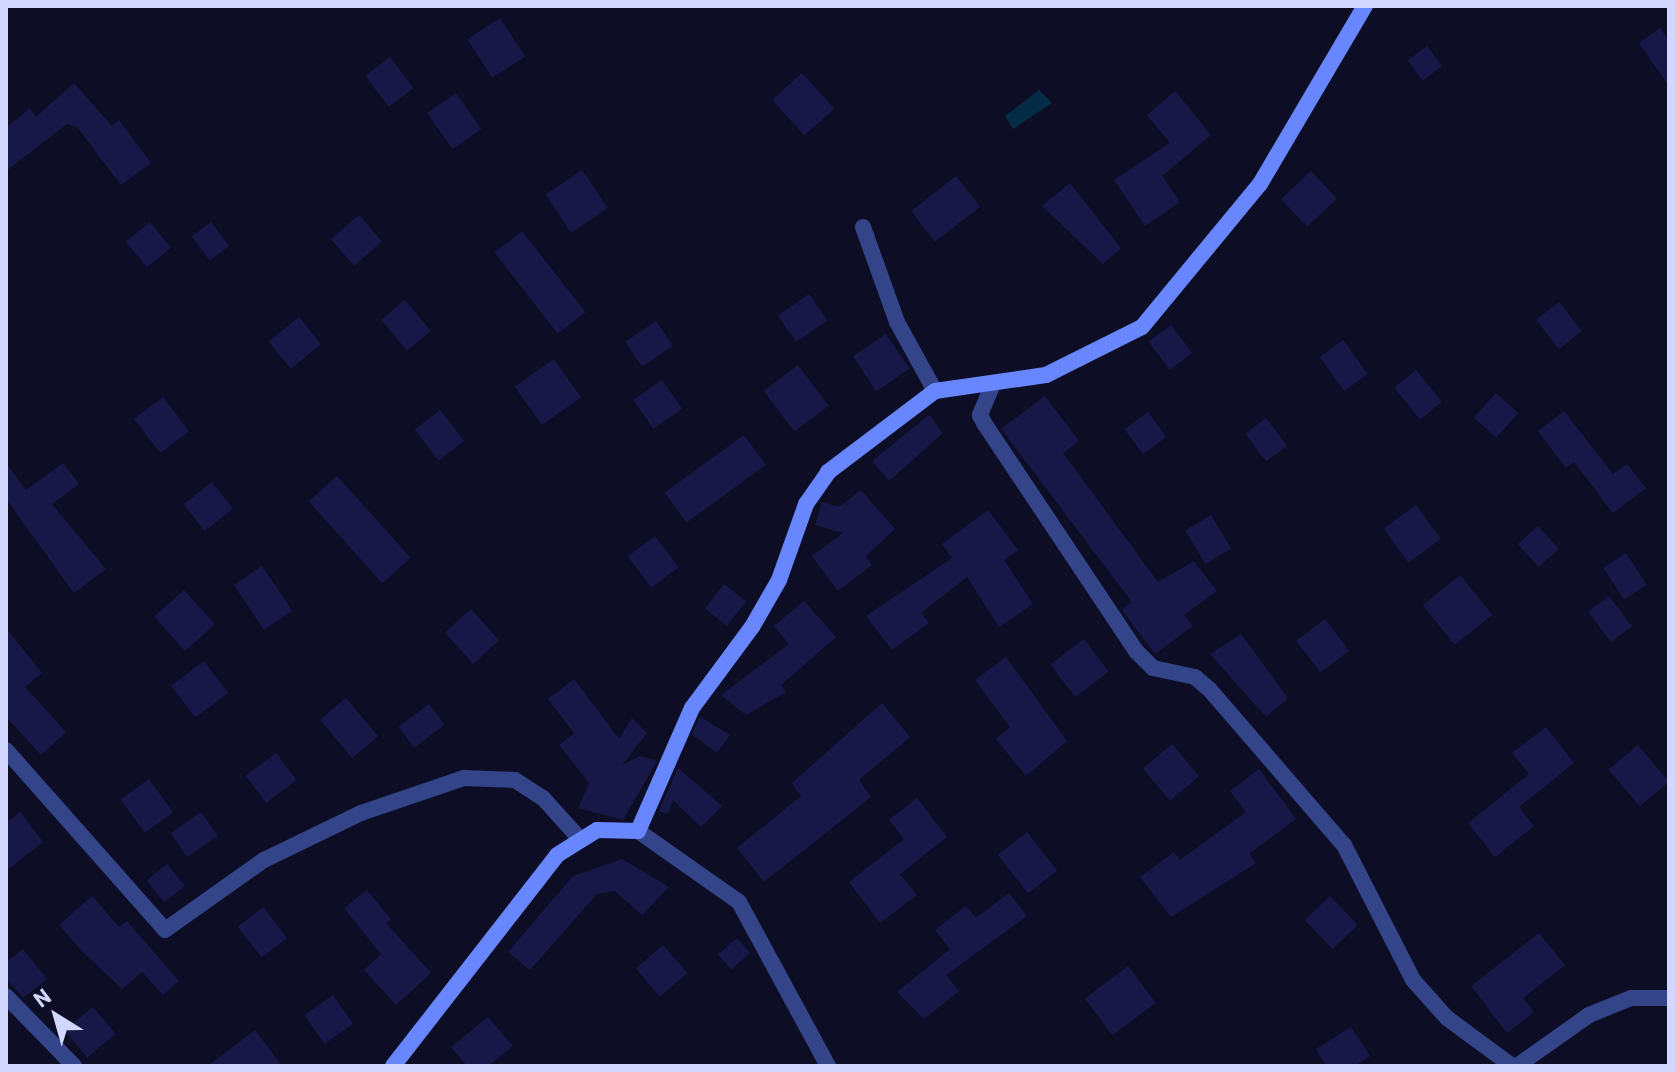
<!DOCTYPE html>
<style>
body{margin:0}
#map{position:relative;width:1675px;height:1072px;overflow:hidden;background:#0d0e26;font-family:Barlow,sans-serif}
div>[style]{position:absolute}
[style*='--x']{left:calc(var(--x)*1px);top:calc(var(--y)*1px);width:calc(var(--w)*1px);rotate:calc(var(--a)*1deg)}
.water>*{inset:0;background:#052c46}
.building>*{inset:0;background:#171848;transform-origin:0 0}
.street>*{height:16px;margin:-8px;padding:0 8px;transform-origin:8px;border-radius:8px;background:#334489}
.secondary>*{height:16px;margin:-8px;padding:0 8px;transform-origin:8px;border-radius:8px;background:#6887ff}
span{translate:-50% -50%;white-space:nowrap;text-align:center;line-height:1.15;-webkit-text-stroke:7px #0d0e26;paint-order:stroke}
.frame{position:absolute;inset:0;border:8px solid #d1d7ff;pointer-events:none}
.north{position:absolute;left:16px;top:976px;width:80px;height:80px;-webkit-text-stroke:6px #0d0e26;paint-order:stroke;rotate:323deg;font-size:22px;font-weight:700;line-height:32px;text-align:center;color:#d1d7ff}
.north::after{content:'';display:block;margin:auto;width:28px;height:36px;background:#d1d7ff;clip-path:polygon(50% 0,100% 100%,50% 72%,0 100%)}
</style>
<div id="map">
<div class="water">
<i style="clip-path:polygon(1039px 90px,1052px 103px,1013px 129px,1005px 116px)"></i>
</div>
<div class="building">
<i style="left:500px;top:18px;width:46px;height:39px;rotate:57deg"></i>
<i style="clip-path:polygon(1660px 28px,1669px 41px,1669px 86px,1639px 43px)"></i>
<i style="left:1427px;top:46px;width:25px;height:24px;rotate:53deg"></i>
<i style="left:390px;top:57px;width:39px;height:31px;rotate:53deg"></i>
<i style="left:802px;top:73px;width:48px;height:40px;rotate:48deg"></i>
<i style="clip-path:polygon(74px 83px,112px 126px,119px 120px,151px 163px,121px 185px,77px 127px,67px 124px,6px 171px,6px 128px,30px 108px,36px 117px)"></i>
<i style="clip-path:polygon(1175px 91px,1211px 135px,1162px 176px,1180px 202px,1145px 226px,1114px 180px,1170px 143px,1147px 115px)"></i>
<i style="left:456px;top:93px;width:44px;height:35px;rotate:55deg"></i>
<i style="left:582px;top:170px;width:46px;height:44px;rotate:56deg"></i>
<i style="left:1311px;top:171px;width:38px;height:41px;rotate:47deg"></i>
<i style="left:956px;top:176px;width:39px;height:57px;rotate:52deg"></i>
<i style="clip-path:polygon(1070px 183px,1121px 248px,1103px 264px,1042px 206px)"></i>
<i style="left:359px;top:215px;width:35px;height:37px;rotate:49deg"></i>
<i style="left:150px;top:222px;width:33px;height:31px;rotate:51deg"></i>
<i style="left:211px;top:222px;width:30px;height:24px;rotate:53deg"></i>
<i style="left:522px;top:231px;width:103px;height:35px;rotate:52deg"></i>
<i style="left:809px;top:294px;width:32px;height:38px;rotate:55deg"></i>
<i style="left:405px;top:300px;width:40px;height:31px;rotate:50deg"></i>
<i style="left:1559px;top:302px;width:37px;height:29px;rotate:52deg"></i>
<i style="left:299px;top:317px;width:35px;height:39px;rotate:51deg"></i>
<i style="left:656px;top:321px;width:30px;height:37px;rotate:56deg"></i>
<i style="left:1171px;top:325px;width:35px;height:28px;rotate:53deg"></i>
<i style="left:886px;top:334px;width:42px;height:40px;rotate:56deg"></i>
<i style="left:1343px;top:340px;width:42px;height:29px;rotate:54deg"></i>
<i style="left:554px;top:359px;width:47px;height:48px;rotate:55deg"></i>
<i style="left:798px;top:365px;width:51px;height:43px;rotate:53deg"></i>
<i style="left:1416px;top:370px;width:41px;height:28px;rotate:51deg"></i>
<i style="left:662px;top:380px;width:35px;height:35px;rotate:55deg"></i>
<i style="left:1496px;top:393px;width:30px;height:33px;rotate:42deg"></i>
<i style="clip-path:polygon(1045px 396px,1079px 441px,1063px 453px,1158px 582px,1194px 561px,1217px 591px,1184px 615px,1193px 626px,1155px 654px,1122px 610px,1132px 602px,1001px 429px)"></i>
<i style="left:163px;top:397px;width:43px;height:36px;rotate:53deg"></i>
<i style="left:440px;top:410px;width:39px;height:32px;rotate:52deg"></i>
<i style="clip-path:polygon(1564px 411px,1613px 474px,1627px 464px,1646px 488px,1613px 513px,1574px 462px,1566px 468px,1538px 431px)"></i>
<i style="left:1148px;top:412px;width:31px;height:29px;rotate:54deg"></i>
<i style="clip-path:polygon(929px 415px,943px 433px,889px 481px,872px 461px)"></i>
<i style="left:1266px;top:418px;width:35px;height:26px;rotate:53deg"></i>
<i style="left:744px;top:435px;width:37px;height:98px;rotate:54deg"></i>
<i style="clip-path:polygon(6px 463px,26px 490px,63px 463px,79px 484px,52px 504px,106px 569px,74px 593px,6px 499px)"></i>
<i style="left:337px;top:476px;width:110px;height:38px;rotate:48deg"></i>
<i style="left:212px;top:482px;width:34px;height:36px;rotate:52deg"></i>
<i style="clip-path:polygon(861px 490px,895px 529px,866px 556px,872px 565px,838px 591px,812px 556px,843px 533px,815px 525px,822px 502px,839px 507px)"></i>
<i style="left:1416px;top:505px;width:42px;height:40px;rotate:54deg"></i>
<i style="clip-path:polygon(988px 510px,1018px 550px,1004px 560px,1033px 604px,999px 627px,967px 577px,921px 613px,929px 623px,892px 650px,866px 616px,952px 558px,942px 544px)"></i>
<i style="left:1211px;top:515px;width:39px;height:30px;rotate:59deg"></i>
<i style="left:1538px;top:526px;width:31px;height:27px;rotate:48deg"></i>
<i style="left:655px;top:536px;width:39px;height:34px;rotate:53deg"></i>
<i style="left:1626px;top:553px;width:38px;height:27px;rotate:57deg"></i>
<i style="left:262px;top:566px;width:54px;height:34px;rotate:56deg"></i>
<i style="left:1460px;top:575px;width:51px;height:48px;rotate:51deg"></i>
<i style="left:724px;top:584px;width:28px;height:31px;rotate:38deg"></i>
<i style="left:184px;top:590px;width:46px;height:40px;rotate:48deg"></i>
<i style="left:1609px;top:596px;width:38px;height:26px;rotate:53deg"></i>
<i style="clip-path:polygon(804px 601px,836px 637px,781px 685px,786px 692px,746px 715px,721px 695px,789px 644px,774px 626px)"></i>
<i style="left:471px;top:609px;width:42px;height:35px;rotate:48deg"></i>
<i style="left:1325px;top:619px;width:40px;height:36px;rotate:53deg"></i>
<i style="clip-path:polygon(6px 628px,42px 673px,25px 687px,66px 732px,41px 755px,6px 717px)"></i>
<i style="clip-path:polygon(1241px 634px,1288px 698px,1266px 717px,1210px 654px)"></i>
<i style="left:1084px;top:639px;width:41px;height:42px;rotate:53deg"></i>
<i style="clip-path:polygon(1006px 657px,1067px 741px,1026px 776px,996px 739px,1010px 727px,975px 680px)"></i>
<i style="left:204px;top:661px;width:40px;height:41px;rotate:53deg"></i>
<i style="clip-path:polygon(574px 679px,619px 739px,632px 718px,647px 733px,622px 765px,640px 756px,657px 761px,623px 820px,578px 808px,589px 783px,559px 745px,574px 733px,548px 699px)"></i>
<i style="left:346px;top:698px;width:50px;height:34px;rotate:50deg"></i>
<i style="clip-path:polygon(882px 703px,910px 737px,859px 780px,871px 797px,764px 882px,737px 848px,801px 796px,792px 783px)"></i>
<i style="left:429px;top:704px;width:26px;height:38px;rotate:53deg"></i>
<i style="clip-path:polygon(700px 717px,730px 735px,717px 753px,692px 734px)"></i>
<i style="clip-path:polygon(1546px 727px,1574px 763px,1519px 807px,1534px 826px,1495px 857px,1468px 823px,1529px 774px,1512px 753px)"></i>
<i style="left:1172px;top:744px;width:42px;height:38px;rotate:50deg"></i>
<i style="left:1638px;top:745px;width:48px;height:38px;rotate:50deg"></i>
<i style="left:276px;top:753px;width:34px;height:38px;rotate:53deg"></i>
<i style="clip-path:polygon(678px 768px,722px 806px,701px 827px,673px 800px,668px 814px,659px 811px)"></i>
<i style="clip-path:polygon(1259px 769px,1296px 819px,1249px 854px,1256px 863px,1171px 917px,1140px 877px,1174px 852px,1180px 860px,1246px 812px,1230px 791px)"></i>
<i style="left:149px;top:779px;width:41px;height:35px;rotate:54deg"></i>
<i style="clip-path:polygon(917px 798px,947px 837px,900px 874px,917px 895px,880px 923px,849px 882px,904px 839px,889px 820px)"></i>
<i style="clip-path:polygon(20px 812px,43px 842px,6px 871px,6px 823px)"></i>
<i style="left:201px;top:812px;width:29px;height:37px;rotate:55deg"></i>
<i style="left:1027px;top:832px;width:49px;height:37px;rotate:52deg"></i>
<i style="clip-path:polygon(622px 859px,669px 887px,642px 915px,615px 891px,597px 894px,530px 970px,508px 952px,573px 876px)"></i>
<i style="left:167px;top:864px;width:28px;height:26px;rotate:51deg"></i>
<i style="clip-path:polygon(367px 890px,391px 919px,386px 923px,431px 973px,396px 1005px,364px 970px,381px 954px,344px 908px)"></i>
<i style="clip-path:polygon(1009px 893px,1027px 916px,946px 975px,959px 991px,924px 1019px,897px 992px,950px 949px,935px 930px,966px 906px,976px 918px)"></i>
<i style="clip-path:polygon(92px 896px,119px 927px,127px 921px,179px 981px,163px 995px,142px 972px,122px 989px,81px 950px,59px 925px)"></i>
<i style="left:1330px;top:896px;width:40px;height:35px;rotate:46deg"></i>
<i style="left:263px;top:907px;width:39px;height:32px;rotate:52deg"></i>
<i style="clip-path:polygon(1539px 933px,1565px 965px,1523px 998px,1534px 1012px,1507px 1033px,1471px 986px)"></i>
<i style="left:737px;top:938px;width:20px;height:25px;rotate:49deg"></i>
<i style="left:663px;top:945px;width:37px;height:36px;rotate:49deg"></i>
<i style="clip-path:polygon(23px 949px,47px 979px,23px 998px,6px 978px,6px 962px)"></i>
<i style="left:1128px;top:966px;width:46px;height:54px;rotate:53deg"></i>
<i style="left:333px;top:995px;width:35px;height:35px;rotate:55deg"></i>
<i style="left:93px;top:1007px;width:35px;height:37px;rotate:50deg"></i>
<i style="clip-path:polygon(488px 1017px,513px 1046px,488px 1066px,467px 1066px,451px 1047px)"></i>
<i style="clip-path:polygon(1351px 1027px,1370px 1056px,1354px 1066px,1326px 1066px,1316px 1049px)"></i>
<i style="clip-path:polygon(255px 1030px,282px 1066px,208px 1066px)"></i>
</div>
<div class="street">
<i style="--x:863;--y:227;--w:101;--a:70.3"></i>
<i style="--x:897;--y:322;--w:79;--a:61.2"></i>
<i style="--x:993;--y:384;--w:34;--a:113"></i>
<i style="--x:980;--y:415;--w:9;--a:63"></i>
<i style="--x:984;--y:423;--w:274;--a:56.3"></i>
<i style="--x:1136;--y:651;--w:24;--a:45"></i>
<i style="--x:1153;--y:668;--w:43;--a:12.1"></i>
<i style="--x:1195;--y:677;--w:20;--a:41"></i>
<i style="--x:1210;--y:690;--w:205;--a:49.2"></i>
<i style="--x:1344;--y:845;--w:152;--a:62.9"></i>
<i style="--x:1413;--y:980;--w:51;--a:48.2"></i>
<i style="--x:1447;--y:1018;--w:81;--a:36.4"></i>
<i style="--x:6;--y:750;--w:240;--a:48.5"></i>
<i style="--x:165;--y:930;--w:121;--a:-35.3"></i>
<i style="--x:264;--y:860;--w:108;--a:-25.9"></i>
<i style="--x:361;--y:813;--w:109;--a:-18.8"></i>
<i style="--x:464;--y:778;--w:51;--a:2.2"></i>
<i style="--x:515;--y:780;--w:33;--a:33"></i>
<i style="--x:543;--y:798;--w:54;--a:48"></i>
<i style="--x:638;--y:831;--w:123;--a:35.1"></i>
<i style="--x:739;--y:902;--w:187;--a:61.5"></i>
<i style="--x:6;--y:996;--w:98;--a:45.8"></i>
<i style="--x:1517;--y:1066;--w:88;--a:-35.3"></i>
<i style="--x:1589;--y:1015;--w:45;--a:-22"></i>
<i style="--x:1631;--y:998;--w:38;--a:0"></i>
</div>
<div class="secondary">
<i style="--x:393;--y:1066;--w:267;--a:-52.1"></i>
<i style="--x:557;--y:855;--w:47;--a:-32"></i>
<i style="--x:597;--y:830;--w:41;--a:1.4"></i>
<i style="--x:638;--y:831;--w:134;--a:-66.3"></i>
<i style="--x:692;--y:708;--w:101;--a:-53.5"></i>
<i style="--x:752;--y:627;--w:54;--a:-60.1"></i>
<i style="--x:779;--y:580;--w:81;--a:-70.4"></i>
<i style="--x:806;--y:504;--w:39;--a:-55"></i>
<i style="--x:828;--y:472;--w:134;--a:-37.1"></i>
<i style="--x:935;--y:391;--w:112;--a:-8.2"></i>
<i style="--x:1046;--y:375;--w:107;--a:-26.6"></i>
<i style="--x:1142;--y:327;--w:185;--a:-50.5"></i>
<i style="--x:1260;--y:184;--w:207;--a:-59.5"></i>
</div>
<div class="frame"></div>
<div class="north">N</div>
</div>
